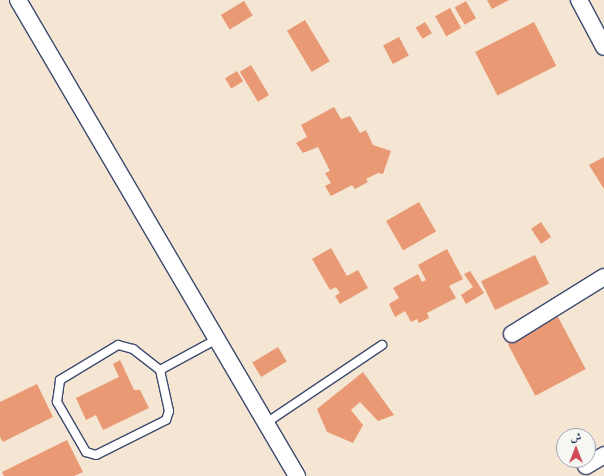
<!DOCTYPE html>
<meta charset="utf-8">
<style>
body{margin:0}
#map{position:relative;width:604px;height:476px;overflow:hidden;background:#f4e6d2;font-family:"Gentium Book Plus",Amiri,serif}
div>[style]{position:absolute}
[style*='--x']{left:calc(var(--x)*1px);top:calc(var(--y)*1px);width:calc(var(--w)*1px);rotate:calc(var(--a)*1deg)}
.building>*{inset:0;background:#e99974;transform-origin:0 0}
.roads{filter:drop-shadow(1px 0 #3c4a6f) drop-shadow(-1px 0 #3c4a6f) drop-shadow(0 1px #3c4a6f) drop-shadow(0 -1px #3c4a6f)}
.lane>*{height:8px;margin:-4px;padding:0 4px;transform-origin:4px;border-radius:4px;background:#fff}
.street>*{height:16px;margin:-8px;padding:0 8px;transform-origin:8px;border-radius:8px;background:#fff}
span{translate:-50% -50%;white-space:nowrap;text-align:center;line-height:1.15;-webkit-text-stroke:3px #f6f6f2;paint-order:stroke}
.north{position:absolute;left:556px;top:428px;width:40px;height:40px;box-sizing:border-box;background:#f6f6f2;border:1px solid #9ea6b7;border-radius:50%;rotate:0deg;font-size:11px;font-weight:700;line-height:16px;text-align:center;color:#1b2f5e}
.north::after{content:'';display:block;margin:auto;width:14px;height:18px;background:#d1495b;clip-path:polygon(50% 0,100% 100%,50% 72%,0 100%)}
</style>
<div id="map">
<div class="building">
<i style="clip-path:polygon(487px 0,509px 0,492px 9px)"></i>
<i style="left:244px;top:1px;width:17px;height:27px;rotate:59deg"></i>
<i style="left:466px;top:1px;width:20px;height:13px;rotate:60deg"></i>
<i style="left:450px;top:8px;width:23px;height:17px;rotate:61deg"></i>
<i style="left:305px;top:20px;width:48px;height:21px;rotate:59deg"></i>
<i style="left:425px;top:22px;width:13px;height:11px;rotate:58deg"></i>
<i style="left:534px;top:22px;width:49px;height:66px;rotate:63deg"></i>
<i style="left:399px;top:37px;width:21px;height:18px;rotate:62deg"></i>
<i style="left:251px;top:65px;width:35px;height:13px;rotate:59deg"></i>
<i style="left:237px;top:71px;width:12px;height:14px;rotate:59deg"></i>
<i style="clip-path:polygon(334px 107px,341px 119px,350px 116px,360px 133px,366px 130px,373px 145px,391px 151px,383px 174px,378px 173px,366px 179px,368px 182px,355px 189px,352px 185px,331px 196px,325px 186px,331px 183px,325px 173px,330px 171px,318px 147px,303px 153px,296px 143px,307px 137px,301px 125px)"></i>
<i style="clip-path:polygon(604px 157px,604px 189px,589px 165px)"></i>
<i style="left:419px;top:202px;width:34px;height:38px;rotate:60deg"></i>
<i style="left:541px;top:222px;width:18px;height:12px;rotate:56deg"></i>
<i style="clip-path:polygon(331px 248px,347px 276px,358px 270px,368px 288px,340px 304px,335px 296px,340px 293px,336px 287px,330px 290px,312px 259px)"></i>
<i style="clip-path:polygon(447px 249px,463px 279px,449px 286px,456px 298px,427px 313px,429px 318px,419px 323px,417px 319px,411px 322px,405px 311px,395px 317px,389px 304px,399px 298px,393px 288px,418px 274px,422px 282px,426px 280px,418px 265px)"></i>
<i style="left:535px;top:255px;width:32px;height:60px;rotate:64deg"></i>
<i style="clip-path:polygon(470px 271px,484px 293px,466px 304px,461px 295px,473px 287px,464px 274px)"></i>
<i style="left:558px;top:317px;width:59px;height:57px;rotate:62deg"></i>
<i style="left:278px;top:347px;width:17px;height:30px;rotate:59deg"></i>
<i style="clip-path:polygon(120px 360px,134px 390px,140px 390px,149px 408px,103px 430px,96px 415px,86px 420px,76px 398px,119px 377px,113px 364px)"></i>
<i style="clip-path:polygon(363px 372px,394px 415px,378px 421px,360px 402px,351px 410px,363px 425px,353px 443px,327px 432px,317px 409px)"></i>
<i style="clip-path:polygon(37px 384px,53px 417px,3px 442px,0 437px,0 402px)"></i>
<i style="clip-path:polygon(67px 440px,83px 472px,74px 476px,4px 476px,2px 472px)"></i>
</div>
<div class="roads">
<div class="lane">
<i style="--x:118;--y:345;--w:16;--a:15"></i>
<i style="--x:133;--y:349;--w:34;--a:38"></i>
<i style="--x:160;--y:370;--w:42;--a:77.6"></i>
<i style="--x:169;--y:411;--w:9;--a:108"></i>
<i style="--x:166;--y:420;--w:78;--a:153.4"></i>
<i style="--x:96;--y:455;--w:10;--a:-163"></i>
<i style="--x:86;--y:452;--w:58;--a:-120.1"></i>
<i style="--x:57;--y:402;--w:22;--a:-82"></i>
<i style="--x:60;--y:380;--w:68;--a:-31.1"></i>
<i style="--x:160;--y:370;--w:65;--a:-28.5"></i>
<i style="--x:266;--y:423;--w:140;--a:-33.9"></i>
</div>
<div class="street">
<i style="--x:18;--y:0;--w:552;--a:59.62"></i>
<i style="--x:579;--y:0;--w:53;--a:62"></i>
<i style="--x:512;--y:334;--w:108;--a:-31.8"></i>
<i style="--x:586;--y:466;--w:21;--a:-31"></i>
</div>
</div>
<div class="north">ش</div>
</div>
